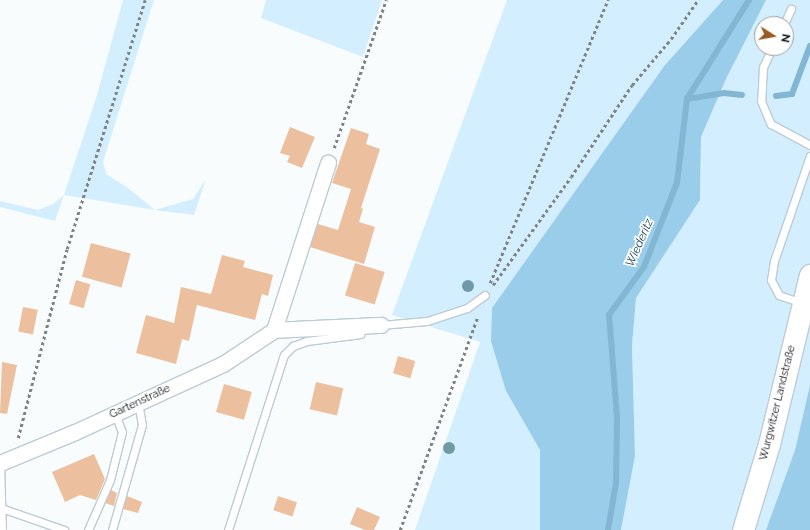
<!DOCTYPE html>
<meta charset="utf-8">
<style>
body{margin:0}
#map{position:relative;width:810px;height:530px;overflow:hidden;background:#f9fcfd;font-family:Raleway,sans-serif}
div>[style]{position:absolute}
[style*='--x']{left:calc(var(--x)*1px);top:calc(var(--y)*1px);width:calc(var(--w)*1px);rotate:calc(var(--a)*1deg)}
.green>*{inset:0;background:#d3efff}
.forest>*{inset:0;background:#99cdea}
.stream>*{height:5.5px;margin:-2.75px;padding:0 2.75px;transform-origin:2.75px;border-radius:2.75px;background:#82b6d2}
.building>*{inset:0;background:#ecc09e;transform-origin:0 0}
.path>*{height:2.5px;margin-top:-1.25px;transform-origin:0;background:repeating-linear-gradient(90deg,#7f8385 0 3px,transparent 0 6px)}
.roads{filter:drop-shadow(1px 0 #bdcbd3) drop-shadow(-1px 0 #bdcbd3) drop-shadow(0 1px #bdcbd3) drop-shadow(0 -1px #bdcbd3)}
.service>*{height:7px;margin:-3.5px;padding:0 3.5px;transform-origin:3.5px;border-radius:3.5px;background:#fff}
.minor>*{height:15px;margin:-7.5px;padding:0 7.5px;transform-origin:7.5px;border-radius:7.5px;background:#fff}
.secondary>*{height:21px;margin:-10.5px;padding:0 10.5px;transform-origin:10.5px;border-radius:10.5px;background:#fff}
.trees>*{width:12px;height:12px;margin:-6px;border-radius:50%;background:#7099a8}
span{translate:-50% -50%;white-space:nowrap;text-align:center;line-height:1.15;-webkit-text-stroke:3.5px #fff;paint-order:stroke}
.street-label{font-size:11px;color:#090e11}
.water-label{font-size:12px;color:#194459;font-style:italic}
.north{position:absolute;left:754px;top:16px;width:40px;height:40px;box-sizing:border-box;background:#fff;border:1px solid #9d9fa0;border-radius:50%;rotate:101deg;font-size:11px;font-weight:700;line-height:16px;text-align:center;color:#090e11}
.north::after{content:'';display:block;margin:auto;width:14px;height:18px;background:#985a20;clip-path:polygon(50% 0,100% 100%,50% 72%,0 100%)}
</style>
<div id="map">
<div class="green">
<i style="clip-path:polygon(123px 0,154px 0,103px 162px,106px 174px,128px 188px,155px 210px,193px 199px,206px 179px,194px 215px,155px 210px,64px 195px,55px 221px,0 207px,0 201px,38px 210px,53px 204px,64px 195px,97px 95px)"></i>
<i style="clip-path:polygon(266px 0,382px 0,363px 57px,261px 18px)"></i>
<i style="clip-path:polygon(507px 0,723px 0,665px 65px,506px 391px,540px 450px,540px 530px,415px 530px,480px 342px,392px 315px)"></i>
<i style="clip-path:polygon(evenodd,766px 0,810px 0,810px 385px,795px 450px,766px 530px,621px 530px,635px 456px,632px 346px,636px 298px,700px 200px,701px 137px,726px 79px,766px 0,762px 24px,786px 24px,786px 48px,762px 48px,762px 24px)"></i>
</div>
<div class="forest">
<i style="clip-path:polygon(723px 0,766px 0,726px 79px,701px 137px,700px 200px,636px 298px,632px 346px,635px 456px,621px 530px,540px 530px,540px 450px,506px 391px,491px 341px,492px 308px,665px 65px)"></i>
<i style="clip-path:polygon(810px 385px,810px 530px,766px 530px,795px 450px)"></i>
</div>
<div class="stream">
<i style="--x:776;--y:96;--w:16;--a:-7"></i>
<i style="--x:792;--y:94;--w:51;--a:-69.4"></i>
<i style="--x:687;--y:99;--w:37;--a:-9"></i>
<i style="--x:724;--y:93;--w:18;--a:6"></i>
<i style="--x:608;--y:530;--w:48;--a:-80.3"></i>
<i style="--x:616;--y:483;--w:65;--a:-89.1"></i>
<i style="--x:617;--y:418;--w:103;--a:-94.4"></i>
<i style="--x:609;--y:315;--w:59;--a:-53.9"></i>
<i style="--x:644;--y:267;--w:90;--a:-68.6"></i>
<i style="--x:677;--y:183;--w:85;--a:-83.2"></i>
<i style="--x:687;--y:99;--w:117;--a:-57.9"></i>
</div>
<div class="building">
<i style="clip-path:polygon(290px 127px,315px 137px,302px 168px,287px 162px,290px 156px,280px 153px)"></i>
<i style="clip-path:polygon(351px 128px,369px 134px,366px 144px,380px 149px,361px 208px,363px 209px,359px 222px,375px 227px,364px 264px,310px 247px,318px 224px,338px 230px,351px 189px,332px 183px)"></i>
<i style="left:91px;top:243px;width:41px;height:35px;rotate:15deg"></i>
<i style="clip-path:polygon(222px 255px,245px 261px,243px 267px,273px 275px,268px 296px,262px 294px,255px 320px,197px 305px,189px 341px,182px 339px,176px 364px,136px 353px,146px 315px,174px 323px,181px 287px,211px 294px)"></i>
<i style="left:355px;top:263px;width:31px;height:34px;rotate:17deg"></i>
<i style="left:76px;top:280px;width:15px;height:25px;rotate:16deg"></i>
<i style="left:23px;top:307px;width:15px;height:25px;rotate:11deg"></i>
<i style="left:398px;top:356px;width:18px;height:18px;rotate:16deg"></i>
<i style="clip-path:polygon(2px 362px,17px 365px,7px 414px,0 413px)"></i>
<i style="left:316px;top:382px;width:28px;height:28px;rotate:13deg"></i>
<i style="left:224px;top:384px;width:29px;height:29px;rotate:16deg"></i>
<i style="clip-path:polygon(94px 454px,105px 479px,96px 500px,80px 495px,65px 502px,52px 472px)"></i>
<i style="clip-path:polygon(111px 490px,117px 493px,114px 506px,105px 503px)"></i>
<i style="clip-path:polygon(127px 496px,142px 502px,138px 513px,123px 509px)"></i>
<i style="left:278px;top:496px;width:20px;height:15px;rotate:18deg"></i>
<i style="clip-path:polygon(357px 507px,380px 517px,374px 530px,365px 530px,350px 524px)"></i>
</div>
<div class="path">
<i style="--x:334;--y:148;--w:157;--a:-70.6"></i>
<i style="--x:490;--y:283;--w:307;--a:-67.4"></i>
<i style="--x:493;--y:285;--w:133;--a:-54.2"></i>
<i style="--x:571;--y:177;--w:110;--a:-56.5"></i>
<i style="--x:632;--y:85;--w:60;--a:-49.7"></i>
<i style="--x:671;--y:39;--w:47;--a:-55.3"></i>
<i style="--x:18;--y:438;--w:195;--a:-75.5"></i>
<i style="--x:67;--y:249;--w:261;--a:-72.6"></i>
<i style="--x:400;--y:530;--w:226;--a:-70"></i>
</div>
<div class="roads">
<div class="service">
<i style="--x:784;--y:24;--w:17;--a:-65"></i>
<i style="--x:772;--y:48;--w:21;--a:115"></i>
<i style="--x:763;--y:67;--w:34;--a:93"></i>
<i style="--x:761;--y:101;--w:25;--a:67"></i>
<i style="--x:771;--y:124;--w:44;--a:28.3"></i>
<i style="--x:802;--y:303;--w:24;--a:-161"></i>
<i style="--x:779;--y:295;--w:17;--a:-118"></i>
<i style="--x:771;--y:280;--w:19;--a:-81"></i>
<i style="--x:774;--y:261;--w:111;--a:-71.1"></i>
<i style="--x:381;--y:325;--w:46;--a:-5"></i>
<i style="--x:427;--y:321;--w:42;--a:-18"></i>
<i style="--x:467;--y:308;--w:22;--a:-36"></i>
<i style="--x:0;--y:463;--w:67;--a:88.3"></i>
<i style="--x:1;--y:508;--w:67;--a:19.2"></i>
<i style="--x:88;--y:530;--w:55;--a:-66.3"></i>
<i style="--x:110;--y:480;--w:49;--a:-76"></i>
<i style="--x:122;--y:432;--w:19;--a:-111"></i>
<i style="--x:112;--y:530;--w:109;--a:-74.1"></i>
<i style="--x:142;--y:425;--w:22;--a:-100"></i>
<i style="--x:228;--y:530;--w:184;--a:-72.3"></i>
<i style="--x:284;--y:355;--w:13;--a:-45"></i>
<i style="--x:293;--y:346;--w:15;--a:-20"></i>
<i style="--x:307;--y:341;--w:54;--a:-7.4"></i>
</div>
<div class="minor">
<i style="--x:274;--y:330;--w:176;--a:-72.1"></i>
<i style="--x:0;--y:463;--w:81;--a:-22.5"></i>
<i style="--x:75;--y:432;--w:163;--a:-24.7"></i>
<i style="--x:223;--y:364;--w:61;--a:-33.7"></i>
<i style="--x:274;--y:330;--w:107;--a:-2.7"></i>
</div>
<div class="secondary">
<i style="--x:743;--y:530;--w:90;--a:-73.2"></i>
<i style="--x:769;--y:444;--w:174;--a:-76.4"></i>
</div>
</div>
<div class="trees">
<i style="left:468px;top:286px"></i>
<i style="left:449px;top:448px"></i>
</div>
<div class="street-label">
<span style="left:140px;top:402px;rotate:-25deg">Gartenstraße</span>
<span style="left:778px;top:403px;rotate:-76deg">Wurgwitzer Landstraße</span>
</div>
<div class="water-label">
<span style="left:640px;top:243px;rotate:-66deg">Wiederitz</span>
</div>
<div class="north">N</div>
</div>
